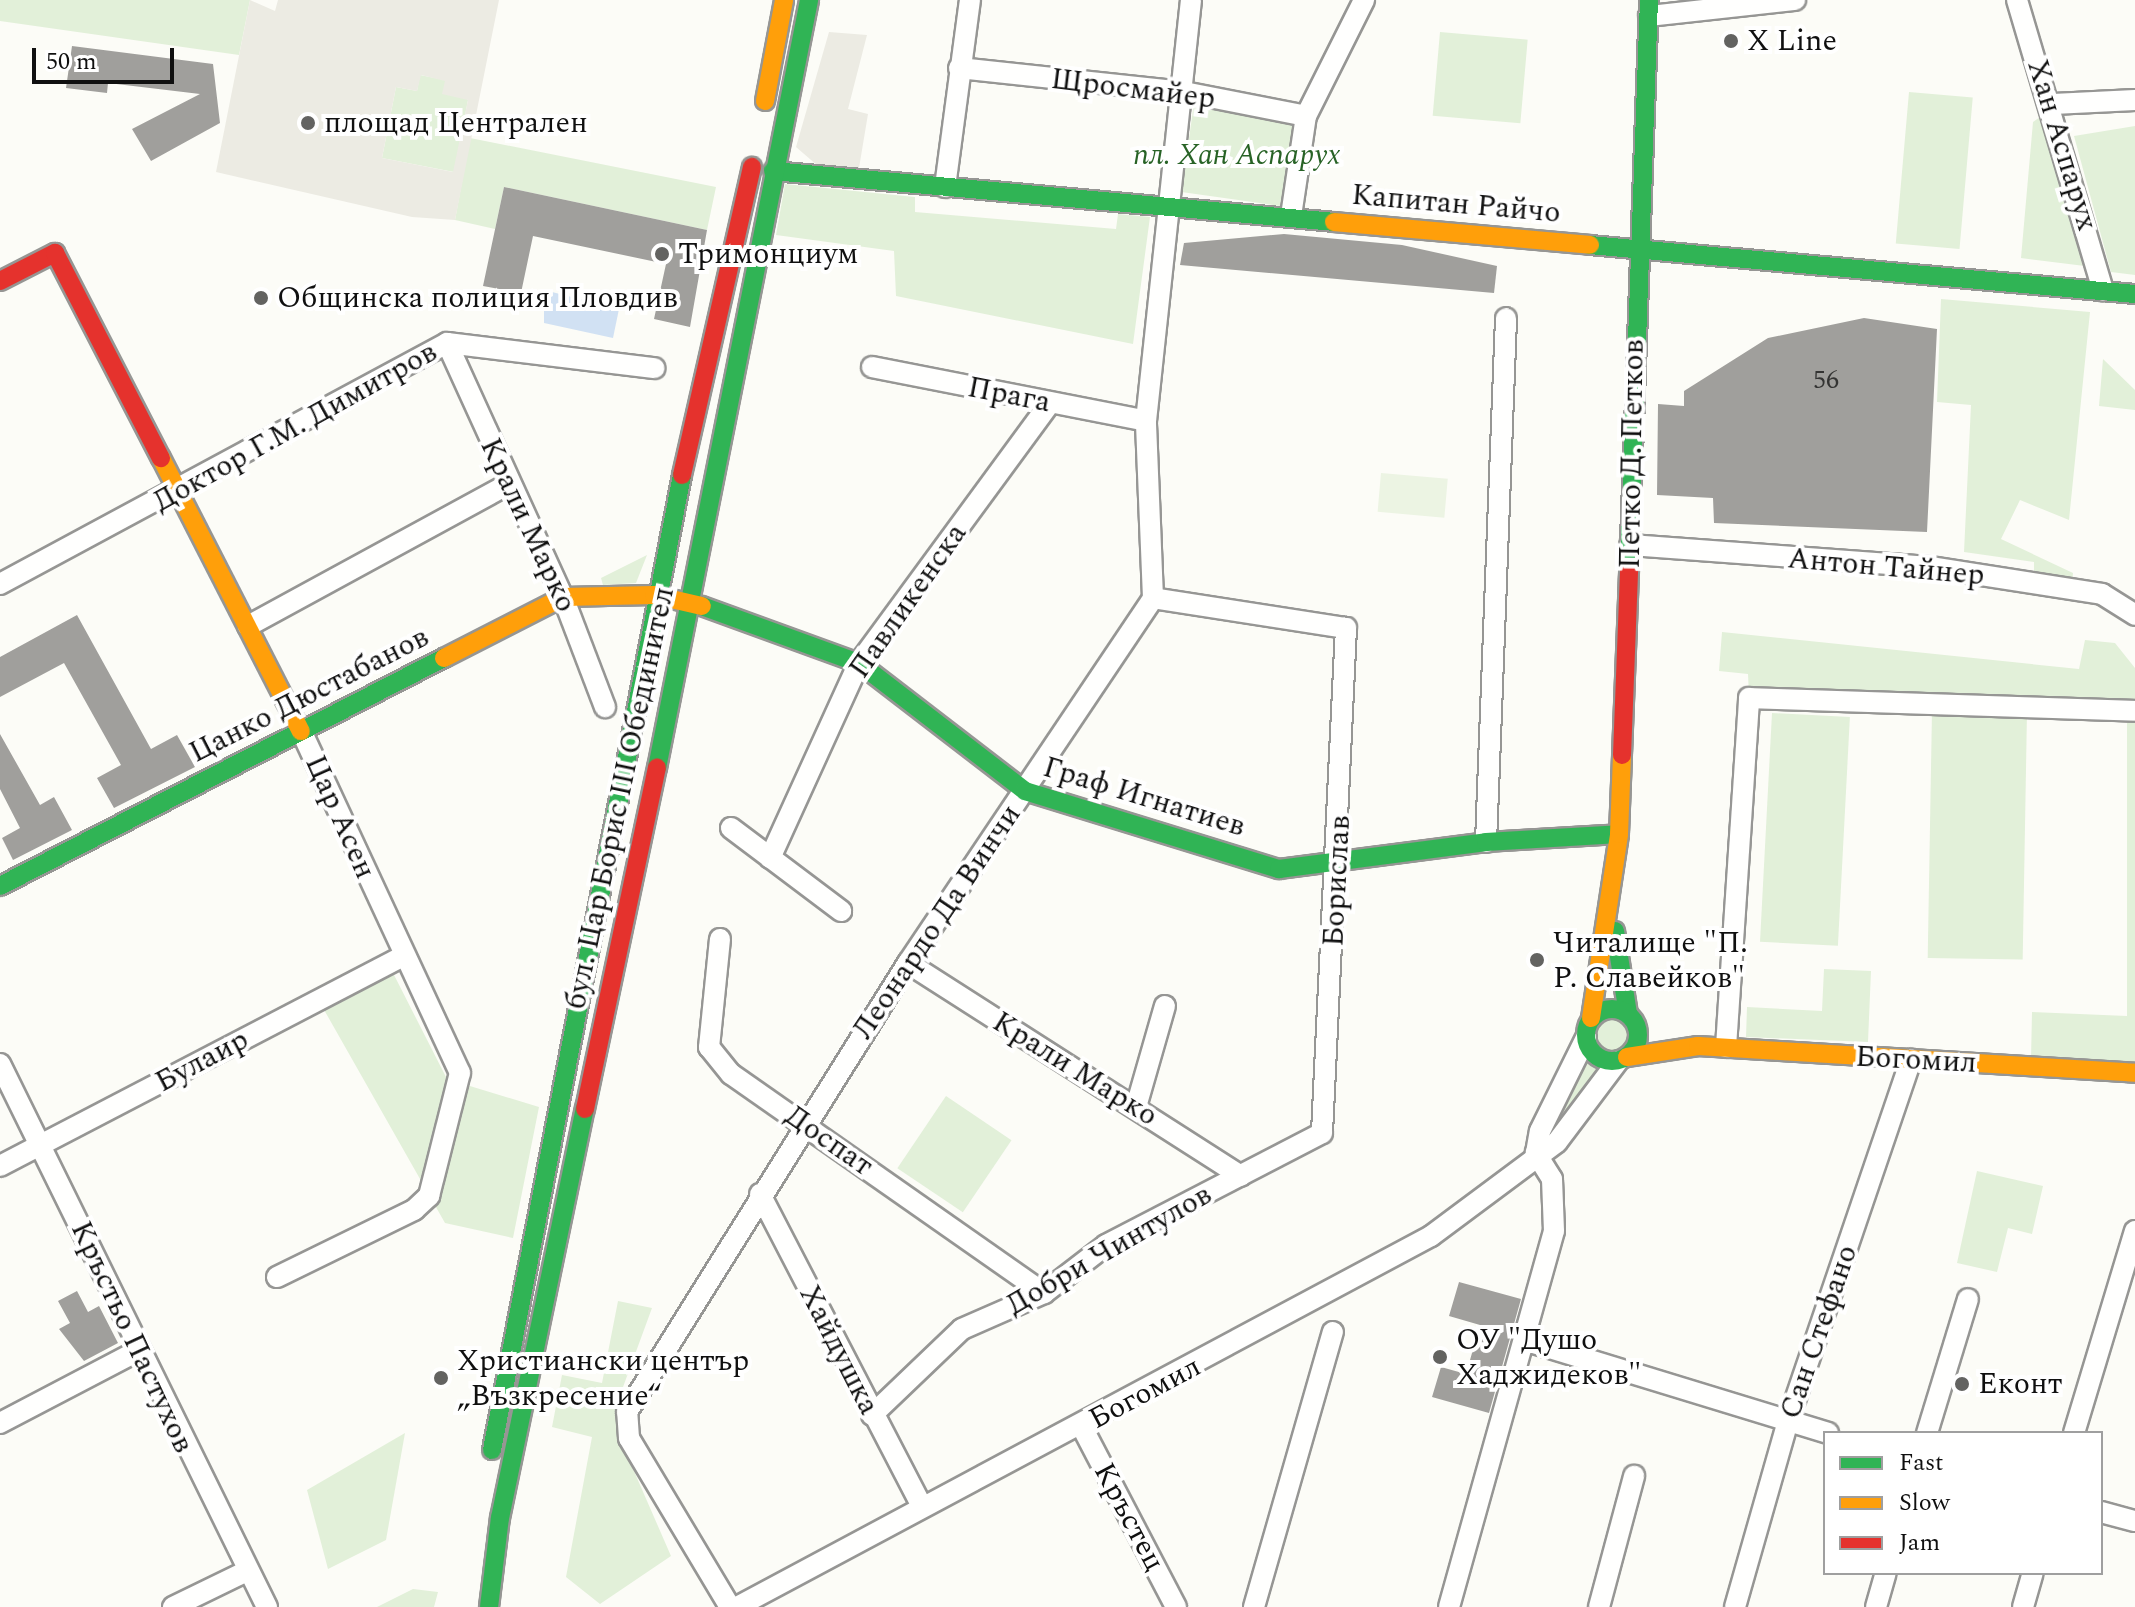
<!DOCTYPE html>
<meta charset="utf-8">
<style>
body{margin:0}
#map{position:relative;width:2135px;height:1607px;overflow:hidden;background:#fcfcf7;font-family:Spectral,serif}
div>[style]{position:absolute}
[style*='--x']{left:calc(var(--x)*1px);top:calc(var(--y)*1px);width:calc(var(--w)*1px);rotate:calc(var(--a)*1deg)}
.green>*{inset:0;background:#e2f0d9;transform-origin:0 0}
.round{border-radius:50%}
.pitch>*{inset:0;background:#ecf4e3;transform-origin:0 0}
.plaza>*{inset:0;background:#ecebe3}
.water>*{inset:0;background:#d1e1f3}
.building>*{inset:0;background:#a09f9c}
.roads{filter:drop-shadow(2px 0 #969694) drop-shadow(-2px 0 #969694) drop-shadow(0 2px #969694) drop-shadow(0 -2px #969694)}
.street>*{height:20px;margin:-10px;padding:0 10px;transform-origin:10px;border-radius:10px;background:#fffffe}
.fast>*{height:18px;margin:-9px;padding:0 9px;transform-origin:9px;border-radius:9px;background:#30b455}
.fast>.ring{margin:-9px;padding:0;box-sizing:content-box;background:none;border:18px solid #30b455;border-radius:50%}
.slow>*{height:18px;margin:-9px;padding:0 9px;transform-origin:9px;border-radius:9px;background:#ff9f0a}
.jam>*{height:18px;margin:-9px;padding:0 9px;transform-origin:9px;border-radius:9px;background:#e5322d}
.dots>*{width:22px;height:22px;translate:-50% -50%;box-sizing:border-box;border:4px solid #fff;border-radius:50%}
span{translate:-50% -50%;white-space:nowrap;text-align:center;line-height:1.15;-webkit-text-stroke:8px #fff;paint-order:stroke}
.number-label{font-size:26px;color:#343433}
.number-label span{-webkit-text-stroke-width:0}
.poi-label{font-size:30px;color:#101010}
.left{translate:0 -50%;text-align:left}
.street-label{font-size:30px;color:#101010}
.park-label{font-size:30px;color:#286326;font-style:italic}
.legend{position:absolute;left:1823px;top:1431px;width:280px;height:144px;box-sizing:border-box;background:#fff;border:2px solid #9f9f9f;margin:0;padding:10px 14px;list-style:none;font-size:24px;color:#101010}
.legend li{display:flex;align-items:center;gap:16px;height:40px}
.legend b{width:40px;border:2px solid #9f9f9f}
.scale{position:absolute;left:32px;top:48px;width:142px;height:36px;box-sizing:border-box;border:4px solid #101010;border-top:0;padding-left:10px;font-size:24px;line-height:28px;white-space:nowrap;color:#101010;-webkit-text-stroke:6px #fff;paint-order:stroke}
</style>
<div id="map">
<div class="green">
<i style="clip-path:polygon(0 0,250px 0,239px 55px,0 21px)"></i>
<i style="left:1440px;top:32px;width:88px;height:84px;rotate:5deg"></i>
<i style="clip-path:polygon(420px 75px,445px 80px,468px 100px,454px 172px,382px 158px,396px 87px,417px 91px)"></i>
<i style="left:1909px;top:92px;width:64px;height:152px;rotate:5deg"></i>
<i style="left:1194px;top:103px;width:106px;height:90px;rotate:8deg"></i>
<i style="clip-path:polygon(2050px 110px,2093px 267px,2021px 258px,2033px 122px)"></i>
<i style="clip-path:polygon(2135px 126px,2135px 275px,2111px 272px,2074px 136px)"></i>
<i style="clip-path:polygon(470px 138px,716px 187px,707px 230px,504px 187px,495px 229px,455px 220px)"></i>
<i style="clip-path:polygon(785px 184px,915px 197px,915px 212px,1116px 229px,1118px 214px,1150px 217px,1133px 344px,896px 296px,894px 251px,776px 235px)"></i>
<i style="clip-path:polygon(1941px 299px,2090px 312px,2069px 520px,2020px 500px,2001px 539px,2073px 573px,2072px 585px,2034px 579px,2034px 562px,1964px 552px,1971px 405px,1937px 402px)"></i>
<i style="clip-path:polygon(2103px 359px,2135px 390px,2135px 410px,2099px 406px)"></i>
<i style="clip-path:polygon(647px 555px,636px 583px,603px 585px,601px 578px)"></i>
<i style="clip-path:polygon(1722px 632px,2079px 669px,2085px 640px,2115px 643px,2135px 668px,2135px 702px,1749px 696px,1748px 674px,1719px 671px)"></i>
<i style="left:1932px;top:711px;width:95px;height:247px;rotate:1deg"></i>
<i style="left:1772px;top:713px;width:78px;height:229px;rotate:3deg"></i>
<i style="clip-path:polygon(2127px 717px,2135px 717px,2135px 1063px,2031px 1059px,2032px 1012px,2127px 1016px)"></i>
<i style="clip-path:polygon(1824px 969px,1871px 971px,1868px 1042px,1746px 1037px,1747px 1007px,1822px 1011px)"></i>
<i style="clip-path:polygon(392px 971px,447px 1079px,539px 1107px,513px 1238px,445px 1223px,323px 1008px)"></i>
<i class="round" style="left:1592px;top:1016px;width:40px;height:40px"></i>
<i style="clip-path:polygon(1587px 1052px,1610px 1065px,1543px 1144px)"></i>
<i style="left:946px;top:1096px;width:79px;height:87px;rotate:34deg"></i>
<i style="clip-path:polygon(1977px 1171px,2043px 1186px,2032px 1234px,2008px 1228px,1997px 1272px,1957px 1263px)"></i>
<i style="clip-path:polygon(618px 1301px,652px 1308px,619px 1398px,620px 1439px,671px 1556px,600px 1604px,566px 1577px,592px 1437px,552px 1427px,562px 1375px,602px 1383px)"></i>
<i style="clip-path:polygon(405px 1433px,386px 1540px,328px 1569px,307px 1490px)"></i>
<i style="clip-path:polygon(413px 1589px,438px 1592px,434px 1607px,377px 1607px)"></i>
</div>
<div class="pitch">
<i style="left:1381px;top:473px;width:67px;height:39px;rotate:5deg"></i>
</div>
<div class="plaza">
<i style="clip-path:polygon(evenodd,250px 0,275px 11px,278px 0,499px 0,455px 220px,412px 217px,216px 172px,250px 0,421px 75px,445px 81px,442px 94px,468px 100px,453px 172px,382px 158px,396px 87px,417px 91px,421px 75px)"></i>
<i style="clip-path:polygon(829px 32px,867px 35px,848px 109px,868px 114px,859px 168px,818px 166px,796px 147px)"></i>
</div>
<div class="water">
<i style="clip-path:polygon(552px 292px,619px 309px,613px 338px,544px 323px,544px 299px)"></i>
</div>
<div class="building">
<i style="clip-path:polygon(72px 46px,213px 64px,220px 123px,151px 161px,132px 129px,200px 94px,108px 83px,107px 93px,66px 88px)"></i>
<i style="clip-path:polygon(504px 187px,707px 230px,690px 327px,654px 319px,666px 264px,533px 236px,521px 293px,483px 286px)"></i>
<i style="clip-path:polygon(1284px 234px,1402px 245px,1497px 266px,1494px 293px,1180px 265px,1184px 243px)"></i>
<i style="clip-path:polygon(1864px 318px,1937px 329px,1927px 532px,1714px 523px,1713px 498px,1657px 495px,1658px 404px,1684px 406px,1684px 391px,1768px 338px)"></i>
<i style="clip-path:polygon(77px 615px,151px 749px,177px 735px,195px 767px,114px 808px,97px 778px,121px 765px,64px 663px,0 697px,0 657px)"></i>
<i style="clip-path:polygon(0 734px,40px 805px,54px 797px,72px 830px,13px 860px,2px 838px,20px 828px,0 789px)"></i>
<i style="clip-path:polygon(1459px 1282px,1521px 1299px,1489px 1413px,1432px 1397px,1441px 1367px,1466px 1374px,1480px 1325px,1449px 1316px)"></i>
<i style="clip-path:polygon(77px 1291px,88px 1312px,99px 1306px,118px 1343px,84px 1361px,59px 1329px,70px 1323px,58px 1301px)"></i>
</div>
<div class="roads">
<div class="street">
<i style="--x:2017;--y:0;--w:303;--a:73.5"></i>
<i style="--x:1649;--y:16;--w:147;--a:-6.3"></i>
<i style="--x:959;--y:68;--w:226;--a:6.1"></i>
<i style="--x:1184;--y:92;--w:124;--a:11.1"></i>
<i style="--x:2053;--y:104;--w:82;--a:-2.8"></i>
<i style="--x:945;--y:187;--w:189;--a:-82.4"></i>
<i style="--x:1291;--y:216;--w:101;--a:-81.5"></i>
<i style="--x:1306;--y:116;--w:130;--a:-63.4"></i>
<i style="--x:447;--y:343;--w:279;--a:65.5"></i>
<i style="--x:563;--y:597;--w:118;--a:69.1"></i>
<i style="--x:872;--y:367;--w:279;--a:11.1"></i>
<i style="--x:1630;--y:545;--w:301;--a:4.2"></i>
<i style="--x:1930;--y:567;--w:174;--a:8.9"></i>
<i style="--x:2102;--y:594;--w:39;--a:32"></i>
<i style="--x:0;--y:584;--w:508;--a:-28.33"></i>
<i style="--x:447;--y:343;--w:209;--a:6.9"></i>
<i style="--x:248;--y:626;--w:296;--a:-28.6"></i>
<i style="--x:731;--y:828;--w:138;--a:37"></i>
<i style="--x:1486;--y:842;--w:524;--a:-87.81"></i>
<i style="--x:770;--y:858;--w:214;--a:-65.5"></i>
<i style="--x:859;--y:663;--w:323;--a:-53.7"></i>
<i style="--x:720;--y:939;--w:109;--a:95.8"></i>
<i style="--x:709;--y:1047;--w:35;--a:51"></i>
<i style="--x:731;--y:1074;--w:382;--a:35"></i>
<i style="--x:908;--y:963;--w:395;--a:32.6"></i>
<i style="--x:1726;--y:1047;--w:350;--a:-86.2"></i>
<i style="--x:1749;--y:698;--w:386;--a:1.9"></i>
<i style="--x:0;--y:1064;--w:605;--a:63.82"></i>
<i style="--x:1136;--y:1107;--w:105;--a:-74"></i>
<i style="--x:1536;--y:1153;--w:22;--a:-80"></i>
<i style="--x:1540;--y:1131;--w:104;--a:-63.7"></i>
<i style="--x:0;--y:1166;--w:454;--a:-27.5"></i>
<i style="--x:760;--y:1194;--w:350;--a:62.6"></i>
<i style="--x:277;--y:1277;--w:153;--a:-26.1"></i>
<i style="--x:414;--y:1210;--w:21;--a:-43"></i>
<i style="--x:429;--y:1196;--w:127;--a:-75.9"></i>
<i style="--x:460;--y:1073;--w:377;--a:-114.9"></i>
<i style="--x:1524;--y:1340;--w:318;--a:17"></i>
<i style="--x:872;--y:1415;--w:124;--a:-43.7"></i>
<i style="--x:962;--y:1329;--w:90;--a:-23.7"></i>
<i style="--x:1044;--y:1293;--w:78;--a:-37.7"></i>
<i style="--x:1106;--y:1245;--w:243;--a:-27.4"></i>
<i style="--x:1322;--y:1133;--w:506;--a:-87.28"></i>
<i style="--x:1346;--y:628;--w:195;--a:-171.2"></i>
<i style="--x:0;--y:1423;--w:156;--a:-27.6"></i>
<i style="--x:1082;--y:1427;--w:203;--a:62.4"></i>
<i style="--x:1927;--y:1433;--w:140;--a:-73"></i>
<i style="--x:2074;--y:1433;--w:211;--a:-73.2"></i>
<i style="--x:2101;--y:1512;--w:35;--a:15"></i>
<i style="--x:173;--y:1607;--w:80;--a:-25.9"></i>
<i style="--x:730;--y:1607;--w:197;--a:-120.9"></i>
<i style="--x:629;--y:1438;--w:26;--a:-94"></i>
<i style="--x:627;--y:1412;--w:530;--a:-57.96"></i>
<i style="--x:908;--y:963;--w:440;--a:-56.1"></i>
<i style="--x:1153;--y:598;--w:177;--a:-92.3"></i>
<i style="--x:1146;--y:421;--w:423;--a:-83.9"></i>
<i style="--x:737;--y:1607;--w:787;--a:-28.13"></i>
<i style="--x:1431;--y:1236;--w:157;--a:-36.7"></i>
<i style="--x:1557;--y:1142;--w:101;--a:-53"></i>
<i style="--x:1254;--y:1607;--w:286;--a:-74"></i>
<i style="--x:1449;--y:1607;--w:390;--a:-74.4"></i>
<i style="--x:1554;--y:1231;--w:52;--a:-92.2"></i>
<i style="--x:1552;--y:1179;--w:31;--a:-122"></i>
<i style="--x:1599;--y:1607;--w:136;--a:-75"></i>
<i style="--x:1735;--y:1607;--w:193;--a:-74.1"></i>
<i style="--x:1788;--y:1421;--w:382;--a:-71.2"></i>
<i style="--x:1876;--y:1607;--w:35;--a:-74"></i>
<i style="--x:2023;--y:1607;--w:35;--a:-74"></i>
</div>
<div class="fast">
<i style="--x:773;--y:171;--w:563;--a:5.19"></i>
<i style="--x:1590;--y:245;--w:547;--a:5.14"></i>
<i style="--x:1629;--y:569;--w:569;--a:-87.99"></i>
<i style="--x:702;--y:606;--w:167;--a:20"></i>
<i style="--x:859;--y:663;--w:210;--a:37.6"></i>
<i style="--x:1025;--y:791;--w:266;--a:17.1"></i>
<i style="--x:1279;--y:869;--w:209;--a:-7.4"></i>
<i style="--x:1486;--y:842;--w:133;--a:-3.4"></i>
<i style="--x:657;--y:768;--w:783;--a:-78.8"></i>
<i style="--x:0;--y:886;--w:499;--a:-27.2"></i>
<i style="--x:1615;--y:931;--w:84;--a:81.1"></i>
<i class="ring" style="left:1586px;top:1009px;width:34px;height:34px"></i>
<i style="--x:492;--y:1450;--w:993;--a:-78.97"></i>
<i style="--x:489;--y:1607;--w:90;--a:-83"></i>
<i style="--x:500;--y:1518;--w:418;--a:-78.3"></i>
</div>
<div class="slow">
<i style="--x:765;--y:101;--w:103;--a:-79.3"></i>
<i style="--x:1334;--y:222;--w:257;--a:5.1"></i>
<i style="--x:161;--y:458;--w:307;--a:62.9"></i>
<i style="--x:444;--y:658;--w:134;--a:-27.1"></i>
<i style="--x:563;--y:597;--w:91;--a:-1.3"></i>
<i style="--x:654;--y:595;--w:49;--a:12.9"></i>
<i style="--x:1591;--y:1018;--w:186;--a:-81.3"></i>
<i style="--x:1619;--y:834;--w:79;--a:-87.8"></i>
<i style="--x:1627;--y:1057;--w:72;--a:-8.8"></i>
<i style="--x:1698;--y:1046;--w:438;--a:3.5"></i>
</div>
<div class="jam">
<i style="--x:0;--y:281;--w:62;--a:-27"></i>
<i style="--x:55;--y:253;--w:231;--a:62.7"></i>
<i style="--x:682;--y:475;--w:316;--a:-77.2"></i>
<i style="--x:1622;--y:755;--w:186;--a:-87.8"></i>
<i style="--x:585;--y:1109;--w:349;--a:-78.1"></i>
</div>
</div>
<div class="dots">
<i style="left:1731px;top:41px;background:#636361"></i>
<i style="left:308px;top:123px;background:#636361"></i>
<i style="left:662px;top:254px;background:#636361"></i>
<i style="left:261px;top:298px;background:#636361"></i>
<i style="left:1537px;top:960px;background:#636361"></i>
<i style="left:1440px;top:1357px;background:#636361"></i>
<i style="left:441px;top:1378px;background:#636361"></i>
<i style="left:1962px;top:1384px;background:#636361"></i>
</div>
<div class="number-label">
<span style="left:1826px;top:381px">56</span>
</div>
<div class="poi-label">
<span class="left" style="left:1747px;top:41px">X Line</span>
<span class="left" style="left:324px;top:123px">площад Централен</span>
<span class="left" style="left:678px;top:254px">Тримонциум</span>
<span class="left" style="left:277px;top:298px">Общинска полиция Пловдив</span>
<span class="left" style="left:1553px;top:960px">Читалище "П.<br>Р. Славейков"</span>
<span class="left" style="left:1456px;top:1357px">ОУ "Душо<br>Хаджидеков"</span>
<span class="left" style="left:457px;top:1378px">Христиански център<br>„Възкресение“</span>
<span class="left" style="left:1978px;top:1384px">Еконт</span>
</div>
<div class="street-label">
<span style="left:1133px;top:89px;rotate:7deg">Щросмайер</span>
<span style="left:2062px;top:145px;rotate:73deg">Хан Аспарух</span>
<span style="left:1456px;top:204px;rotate:5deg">Капитан Райчо</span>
<span style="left:1009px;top:395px;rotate:11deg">Прага</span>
<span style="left:295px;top:427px;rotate:-29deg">Доктор Г.М. Димитров</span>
<span style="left:1632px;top:454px;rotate:-89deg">Петко Д. Петков</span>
<span style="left:528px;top:525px;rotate:65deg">Крали Марко</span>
<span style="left:1886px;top:567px;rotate:5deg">Антон Тайнер</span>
<span style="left:908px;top:601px;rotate:-55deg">Павликенска</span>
<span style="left:309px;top:695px;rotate:-27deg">Цанко Дюстабанов</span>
<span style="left:1144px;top:797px;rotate:17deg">Граф Игнатиев</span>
<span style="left:620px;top:798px;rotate:-78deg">бул. Цар Борис III Обединител</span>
<span style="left:340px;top:817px;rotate:66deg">Цар Асен</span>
<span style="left:1337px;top:881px;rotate:-87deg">Борислав</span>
<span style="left:937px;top:922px;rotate:-56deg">Леонардо Да Винчи</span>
<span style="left:1916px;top:1060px;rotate:3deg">Богомил</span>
<span style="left:202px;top:1061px;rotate:-28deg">Булаир</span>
<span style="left:1075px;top:1069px;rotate:32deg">Крали Марко</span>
<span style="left:829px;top:1141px;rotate:35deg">Доспат</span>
<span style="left:1109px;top:1250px;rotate:-30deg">Добри Чинтулов</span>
<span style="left:1819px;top:1332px;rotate:-71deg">Сан Стефано</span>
<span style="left:132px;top:1337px;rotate:65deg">Кръстьо Пастухов</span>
<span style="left:839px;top:1350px;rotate:63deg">Хайдушка</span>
<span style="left:1145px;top:1393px;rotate:-28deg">Богомил</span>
<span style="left:1129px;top:1517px;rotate:62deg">Кръстец</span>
</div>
<div class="park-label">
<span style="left:1237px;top:155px">пл. Хан Аспарух</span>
</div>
<ul class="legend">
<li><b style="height:10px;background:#30b455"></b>Fast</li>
<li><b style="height:10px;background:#ff9f0a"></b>Slow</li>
<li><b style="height:10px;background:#e5322d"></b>Jam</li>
</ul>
<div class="scale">50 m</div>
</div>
